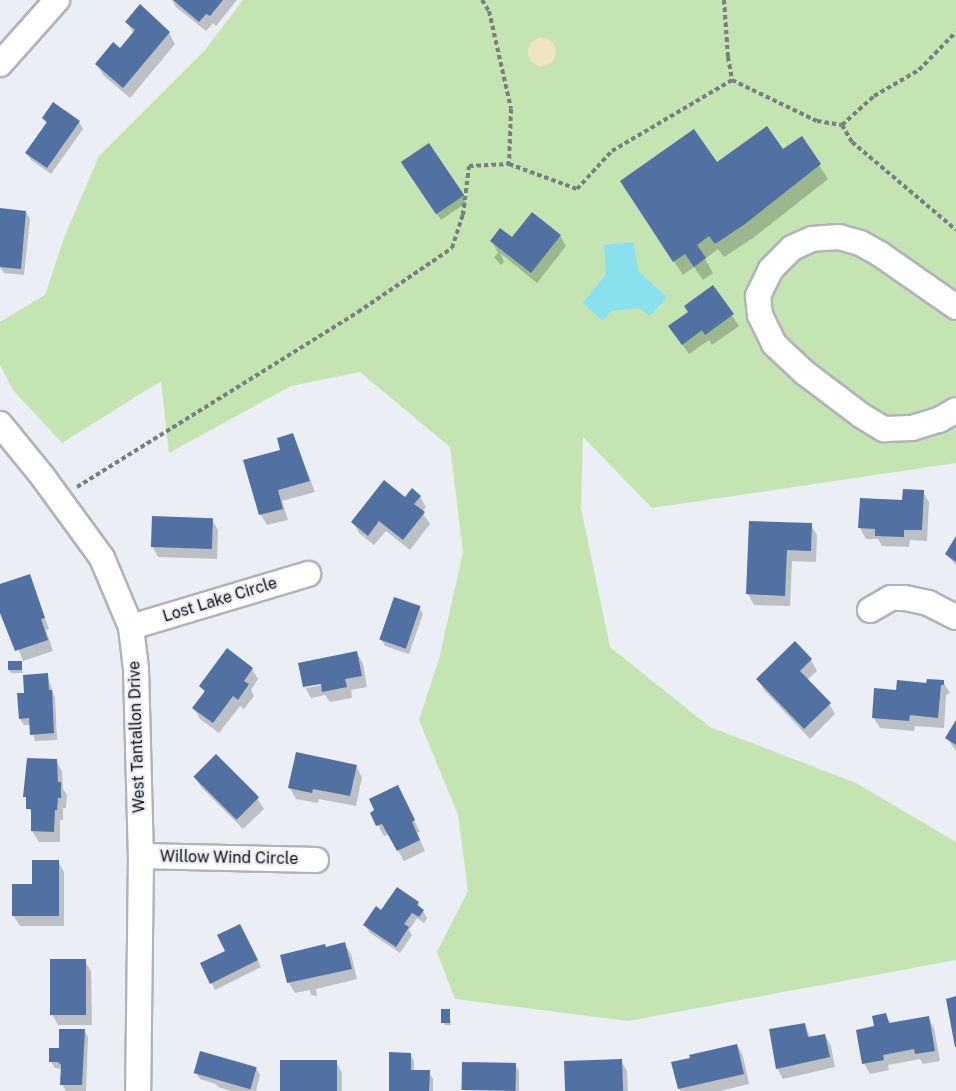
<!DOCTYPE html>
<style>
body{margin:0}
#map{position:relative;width:956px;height:1091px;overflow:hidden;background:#ebeff5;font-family:"Public Sans",sans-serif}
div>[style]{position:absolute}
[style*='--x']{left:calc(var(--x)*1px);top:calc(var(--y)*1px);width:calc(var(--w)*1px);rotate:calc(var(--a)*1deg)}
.green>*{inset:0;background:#c4e4b2}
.sand>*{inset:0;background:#efe5c0}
.round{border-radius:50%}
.water>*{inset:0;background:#89e1f0}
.shadow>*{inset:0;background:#0003}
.building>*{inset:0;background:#5271a3;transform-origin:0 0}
.path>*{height:4px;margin-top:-2px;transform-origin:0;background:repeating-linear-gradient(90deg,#7a7d81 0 4.5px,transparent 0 7.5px)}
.roads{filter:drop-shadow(2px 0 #b0b4ba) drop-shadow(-2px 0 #b0b4ba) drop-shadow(0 2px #b0b4ba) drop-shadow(0 -2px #b0b4ba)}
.minor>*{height:24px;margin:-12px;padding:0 12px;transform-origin:12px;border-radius:12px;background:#fff}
span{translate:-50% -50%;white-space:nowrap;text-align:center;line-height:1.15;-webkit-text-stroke:4.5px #ebeff5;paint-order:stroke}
.street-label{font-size:16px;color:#101113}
</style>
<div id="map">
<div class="green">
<i style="clip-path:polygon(243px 0,956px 0,956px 463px,652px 508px,583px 437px,581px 508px,610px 647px,710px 727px,856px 783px,956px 842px,956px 960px,628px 1021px,455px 999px,437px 952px,468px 891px,458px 815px,419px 720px,439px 659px,463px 552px,450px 447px,360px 372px,291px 386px,169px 453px,161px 381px,62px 443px,13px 390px,0 365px,0 322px,45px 295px,65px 235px,99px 156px,205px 50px)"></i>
</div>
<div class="sand">
<i class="round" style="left:528px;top:38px;width:28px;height:28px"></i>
</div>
<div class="water">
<i style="clip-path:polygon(633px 242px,639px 272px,667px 297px,650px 316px,639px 308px,611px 311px,603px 321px,583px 303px,606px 274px,604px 245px)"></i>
</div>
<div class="shadow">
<i style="clip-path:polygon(172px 0,237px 0,216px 26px,213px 23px,206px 31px,176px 7px)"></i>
<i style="clip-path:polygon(140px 6px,169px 33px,175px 44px,130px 98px,103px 75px,97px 64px,120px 50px,134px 34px,127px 22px)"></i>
<i style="clip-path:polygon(43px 118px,79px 122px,83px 129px,51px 174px,31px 160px,27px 153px,47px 125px)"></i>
<i style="clip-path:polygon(801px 138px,828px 179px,753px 238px,724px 257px,718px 249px,705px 259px,713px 273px,703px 280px,694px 267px,683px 275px,630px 195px,716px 164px,783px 151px)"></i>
<i style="clip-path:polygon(407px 169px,462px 196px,466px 203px,441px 220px)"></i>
<i style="clip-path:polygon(26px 212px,30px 219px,24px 275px,4px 273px,0 267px,0 226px)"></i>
<i style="clip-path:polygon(560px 236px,566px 246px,537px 283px,500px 253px,504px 262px,501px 265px,494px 257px,498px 253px,492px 241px)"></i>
<i style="clip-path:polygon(713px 287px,739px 326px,712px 345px,709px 340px,689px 354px,677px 337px,689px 313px)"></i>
<i style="clip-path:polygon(293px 435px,315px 492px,282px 501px,288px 520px,267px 525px,261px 515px,245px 461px,282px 451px)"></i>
<i style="clip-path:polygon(923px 492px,929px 502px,927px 541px,910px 540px,909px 547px,882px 546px,878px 539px,866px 539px,860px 528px,861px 500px,904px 502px)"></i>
<i style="clip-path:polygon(420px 497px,426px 507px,422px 512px,430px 524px,410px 550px,386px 531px,374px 545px,359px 533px,353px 522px,405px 499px)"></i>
<i style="clip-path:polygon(212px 520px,218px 530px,217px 559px,158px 557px,152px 546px)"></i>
<i style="clip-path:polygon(750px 522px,811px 525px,817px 535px,816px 562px,792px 561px,790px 606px,754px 605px,748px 594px)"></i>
<i style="clip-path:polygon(956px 539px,956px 565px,946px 554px)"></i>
<i style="clip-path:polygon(29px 576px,49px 629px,46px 630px,53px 651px,23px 661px,0 602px,0 586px)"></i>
<i style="clip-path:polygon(419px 607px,423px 614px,409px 654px,385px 646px,381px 639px)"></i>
<i style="clip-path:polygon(evenodd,356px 652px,363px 663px,367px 687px,351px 690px,352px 698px,330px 702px,325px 695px,311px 698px,305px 687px,300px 664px,356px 652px,328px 681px,328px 684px,306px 688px,306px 685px,328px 681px)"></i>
<i style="clip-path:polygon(811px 660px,817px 671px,807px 680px,829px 704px,835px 714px,810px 739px,764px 690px,758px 680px)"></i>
<i style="clip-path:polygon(21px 663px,23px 673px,11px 673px,9px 670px)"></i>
<i style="clip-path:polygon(252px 669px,258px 679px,251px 690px,254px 696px,244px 709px,240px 706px,219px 733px,200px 719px,194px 708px,205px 693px,201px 686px)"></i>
<i style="clip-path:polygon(47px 675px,55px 698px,57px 740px,35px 741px,31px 725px,24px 725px,20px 719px,26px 694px)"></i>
<i style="clip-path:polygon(943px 682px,950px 693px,946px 695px,944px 728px,915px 726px,914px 731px,880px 728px,873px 717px,897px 691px)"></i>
<i style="clip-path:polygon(956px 723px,956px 751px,947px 738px)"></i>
<i style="clip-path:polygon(56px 761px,62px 771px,63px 789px,67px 795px,66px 808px,63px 808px,63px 820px,60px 820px,60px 842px,39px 842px,32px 831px,33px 818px,25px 796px)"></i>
<i style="clip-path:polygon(356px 766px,362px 777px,356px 806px,319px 799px,318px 803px,296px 799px,290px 788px)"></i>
<i style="clip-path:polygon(195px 777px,257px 798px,264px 809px,243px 829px,201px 787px)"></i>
<i style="clip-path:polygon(403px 798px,420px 832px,417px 833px,425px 851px,404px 861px,389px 834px,384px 836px,378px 825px)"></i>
<i style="clip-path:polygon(58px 861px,64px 872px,64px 926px,20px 926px,13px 915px,34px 886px)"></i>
<i style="clip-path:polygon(418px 903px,427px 918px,424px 923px,417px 918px,409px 930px,412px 935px,400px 953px,369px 932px,365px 925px,381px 912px)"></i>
<i style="clip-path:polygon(244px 932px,261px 967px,215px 990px,202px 964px,227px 951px)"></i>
<i style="clip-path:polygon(344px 943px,351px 954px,357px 979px,316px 989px,317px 996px,311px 995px,310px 990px,295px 993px,289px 983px,282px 956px)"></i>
<i style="clip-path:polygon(85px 961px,91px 971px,92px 1025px,58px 1025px,52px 1014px)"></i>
<i style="clip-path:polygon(449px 1011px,451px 1025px,445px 1025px,443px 1022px)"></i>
<i style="clip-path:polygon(886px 1015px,891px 1024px,928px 1018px,934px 1028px,940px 1061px,923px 1064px,920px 1059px,888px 1065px,889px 1070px,870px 1074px,864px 1063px,876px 1028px)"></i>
<i style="clip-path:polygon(804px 1024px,811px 1038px,825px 1035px,831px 1046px,835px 1067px,783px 1079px,777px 1068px)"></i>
<i style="clip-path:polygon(84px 1030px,88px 1037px,86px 1091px,66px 1091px,62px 1084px,62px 1069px,55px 1068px,51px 1062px,60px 1049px)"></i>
<i style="clip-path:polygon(737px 1045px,743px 1056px,749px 1084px,720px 1091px,681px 1091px,679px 1088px)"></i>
<i style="clip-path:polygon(410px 1054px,414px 1061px,414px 1072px,429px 1072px,433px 1079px,433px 1091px,390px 1091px)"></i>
<i style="clip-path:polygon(621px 1061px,627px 1071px,628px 1091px,567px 1091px)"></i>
<i style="clip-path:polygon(336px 1062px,342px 1073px,342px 1091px,281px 1091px)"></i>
<i style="clip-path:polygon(515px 1064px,519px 1071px,519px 1091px,463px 1089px)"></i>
<i style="clip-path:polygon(256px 1068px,260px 1075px,256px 1091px,231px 1091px,218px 1087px,216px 1084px,200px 1079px,196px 1073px)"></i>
</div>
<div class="building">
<i style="clip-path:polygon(173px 0,223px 0,210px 16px,206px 14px,199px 22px)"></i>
<i style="clip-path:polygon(140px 4px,170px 32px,123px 88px,95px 64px,113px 42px,120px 48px,135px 30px,125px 22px)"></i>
<i style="clip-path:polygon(53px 102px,80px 121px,47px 168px,25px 153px,47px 122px,42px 118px)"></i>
<i style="clip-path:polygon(767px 126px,783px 149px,802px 136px,821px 164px,745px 224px,715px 244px,709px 236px,697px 245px,706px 258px,694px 267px,685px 254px,673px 262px,620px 181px,694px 129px,717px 162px)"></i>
<i style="left:429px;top:143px;width:63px;height:34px;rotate:56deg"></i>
<i style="clip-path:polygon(0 208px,26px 211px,21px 269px,0 267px)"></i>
<i style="clip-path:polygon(532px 212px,561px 235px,531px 273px,490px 241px,500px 228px,512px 237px)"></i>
<i style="clip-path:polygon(713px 285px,734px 314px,705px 335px,702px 330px,682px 345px,668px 326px,688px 312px,684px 306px)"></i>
<i style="clip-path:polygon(293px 433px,310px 481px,278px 490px,283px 509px,259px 515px,243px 460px,280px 450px,277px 438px)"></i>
<i style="clip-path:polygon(384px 480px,405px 497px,412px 488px,421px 496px,414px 504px,425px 512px,403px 540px,379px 521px,368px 536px,351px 522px)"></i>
<i style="clip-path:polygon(903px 489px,924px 490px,922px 530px,904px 530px,904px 537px,875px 536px,875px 529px,858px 528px,860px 498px,902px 500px)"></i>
<i style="left:152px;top:516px;width:61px;height:31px;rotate:2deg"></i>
<i style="clip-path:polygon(749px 521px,812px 523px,811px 551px,787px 550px,785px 596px,746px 594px)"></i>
<i style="clip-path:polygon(956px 536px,956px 562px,945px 554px)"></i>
<i style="clip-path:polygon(30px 574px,45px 618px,41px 619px,48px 640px,15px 651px,0 613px,0 584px)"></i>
<i style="left:394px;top:597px;width:28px;height:45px;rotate:19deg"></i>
<i style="clip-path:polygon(795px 641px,812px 659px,800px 671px,831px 703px,804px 729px,756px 679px)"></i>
<i style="clip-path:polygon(227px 648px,253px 668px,244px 681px,249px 684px,238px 700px,233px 696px,213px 723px,192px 708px,205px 691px,199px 686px)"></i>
<i style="clip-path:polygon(357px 651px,362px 676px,345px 679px,347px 687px,322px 692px,321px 684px,303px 687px,298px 663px)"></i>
<i style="left:8px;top:661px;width:14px;height:9px"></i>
<i style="clip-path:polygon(48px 673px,49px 690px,52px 690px,54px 733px,30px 735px,29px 718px,19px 719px,17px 693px,24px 693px,23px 675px)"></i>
<i style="clip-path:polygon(927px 679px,944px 680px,944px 685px,941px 685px,938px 718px,910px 715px,909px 721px,872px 718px,874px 688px,896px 690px,897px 680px,926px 683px)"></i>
<i style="clip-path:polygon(956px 720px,956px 745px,945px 738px)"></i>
<i style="clip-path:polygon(296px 752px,357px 765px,350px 796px,313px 789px,312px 793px,288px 788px)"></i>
<i style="left:216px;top:754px;width:61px;height:32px;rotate:45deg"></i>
<i style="clip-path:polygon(27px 758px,57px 759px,58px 782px,61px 782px,61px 798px,58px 798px,57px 810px,55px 810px,54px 832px,31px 831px,31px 809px,26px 809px,26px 797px,23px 797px)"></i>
<i style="clip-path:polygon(398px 785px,415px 820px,412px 822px,420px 840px,397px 851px,382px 824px,376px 826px,370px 813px,374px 810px,369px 799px)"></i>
<i style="clip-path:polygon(32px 860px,59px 860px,59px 916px,12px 916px,12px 884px,32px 884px)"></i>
<i style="clip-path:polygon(397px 887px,419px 902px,417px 905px,424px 910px,419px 917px,412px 913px,404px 924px,409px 927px,396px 947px,363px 925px,376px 906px,381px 910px)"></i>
<i style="clip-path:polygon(240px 924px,258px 960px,210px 984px,200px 963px,225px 951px,217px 935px)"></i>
<i style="clip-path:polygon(345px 942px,352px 969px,287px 983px,280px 955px,325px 944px,326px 947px)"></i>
<i style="left:50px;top:959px;width:36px;height:56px"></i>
<i style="clip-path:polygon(956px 996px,956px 1047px,955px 1047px,946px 999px)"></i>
<i style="left:441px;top:1009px;width:9px;height:14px"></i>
<i style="clip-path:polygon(886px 1013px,889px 1023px,929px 1016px,935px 1051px,915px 1054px,914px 1049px,883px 1055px,884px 1060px,862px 1064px,856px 1030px,874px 1026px,872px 1016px)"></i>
<i style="clip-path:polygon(805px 1023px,808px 1037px,825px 1034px,830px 1057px,776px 1069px,769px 1029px)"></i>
<i style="clip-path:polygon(59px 1029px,85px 1029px,82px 1085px,60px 1085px,61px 1065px,58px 1062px,49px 1062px,49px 1048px,59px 1048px)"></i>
<i style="clip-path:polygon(737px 1044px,744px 1074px,678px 1089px,671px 1062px,690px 1058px,689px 1055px)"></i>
<i style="left:200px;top:1051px;width:59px;height:23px;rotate:16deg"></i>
<i style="clip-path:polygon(389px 1052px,411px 1053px,411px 1070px,430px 1070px,429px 1091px,389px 1091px)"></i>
<i style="left:622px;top:1059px;width:32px;height:58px;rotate:88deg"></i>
<i style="left:280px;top:1060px;width:57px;height:31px"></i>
<i style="left:462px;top:1062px;width:54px;height:28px;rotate:1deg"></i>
</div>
<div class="path">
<i style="--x:482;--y:0;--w:13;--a:58"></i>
<i style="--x:489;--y:11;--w:100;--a:77.3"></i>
<i style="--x:511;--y:109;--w:55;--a:92.1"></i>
<i style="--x:509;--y:164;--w:72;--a:20.2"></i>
<i style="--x:577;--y:189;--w:52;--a:-47.4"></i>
<i style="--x:612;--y:151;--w:139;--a:-30.6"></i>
<i style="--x:724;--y:0;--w:57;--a:86"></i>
<i style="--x:728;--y:57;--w:23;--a:80"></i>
<i style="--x:732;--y:80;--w:94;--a:25.8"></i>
<i style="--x:817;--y:121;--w:25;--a:9"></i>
<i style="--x:842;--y:125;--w:43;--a:-42.2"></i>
<i style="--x:874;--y:96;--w:52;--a:-30"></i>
<i style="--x:919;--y:70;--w:53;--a:-45.8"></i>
<i style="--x:842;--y:125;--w:20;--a:60"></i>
<i style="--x:852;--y:142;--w:136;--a:40.2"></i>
<i style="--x:77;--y:487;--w:331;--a:-31.9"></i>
<i style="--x:358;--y:312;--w:114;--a:-34.2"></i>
<i style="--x:452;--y:248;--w:35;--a:-72"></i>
<i style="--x:463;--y:215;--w:49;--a:-83"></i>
<i style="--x:469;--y:166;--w:40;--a:-2.9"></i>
</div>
<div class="roads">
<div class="minor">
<i style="--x:0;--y:64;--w:86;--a:-48.3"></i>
<i style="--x:956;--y:307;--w:93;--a:-145.1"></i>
<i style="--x:880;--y:254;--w:23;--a:-151"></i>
<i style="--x:860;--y:243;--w:22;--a:-164"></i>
<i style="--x:839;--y:237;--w:27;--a:176"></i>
<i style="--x:812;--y:239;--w:22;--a:156"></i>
<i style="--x:792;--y:248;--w:30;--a:135"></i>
<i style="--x:771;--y:269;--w:30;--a:116"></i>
<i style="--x:758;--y:296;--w:19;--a:84"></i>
<i style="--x:760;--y:315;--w:32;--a:64"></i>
<i style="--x:774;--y:344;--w:42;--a:43.1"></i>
<i style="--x:805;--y:373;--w:71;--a:37"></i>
<i style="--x:862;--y:416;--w:26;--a:31"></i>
<i style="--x:884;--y:429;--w:28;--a:-2"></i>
<i style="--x:912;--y:428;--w:28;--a:-17"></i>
<i style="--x:939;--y:420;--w:20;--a:-30"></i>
<i style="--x:0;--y:424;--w:68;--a:50.9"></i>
<i style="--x:43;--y:477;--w:100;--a:53.9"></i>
<i style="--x:102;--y:558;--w:75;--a:67.2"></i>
<i style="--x:131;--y:627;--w:42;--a:83.2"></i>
<i style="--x:136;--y:669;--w:187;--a:88.5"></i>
<i style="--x:141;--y:856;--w:235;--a:90.7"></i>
<i style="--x:870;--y:610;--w:24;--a:-30"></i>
<i style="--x:891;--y:598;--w:14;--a:0"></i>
<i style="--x:905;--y:598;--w:24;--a:12"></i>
<i style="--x:928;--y:603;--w:31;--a:27"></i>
<i style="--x:131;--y:627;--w:185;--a:-16.7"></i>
<i style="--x:141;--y:856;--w:175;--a:1.3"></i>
</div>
</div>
<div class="street-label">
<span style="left:220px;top:600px;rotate:-17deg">Lost Lake Circle</span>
<span style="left:137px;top:737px;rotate:-92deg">West Tantallon Drive</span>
<span style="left:229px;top:858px;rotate:1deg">Willow Wind Circle</span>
</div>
</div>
